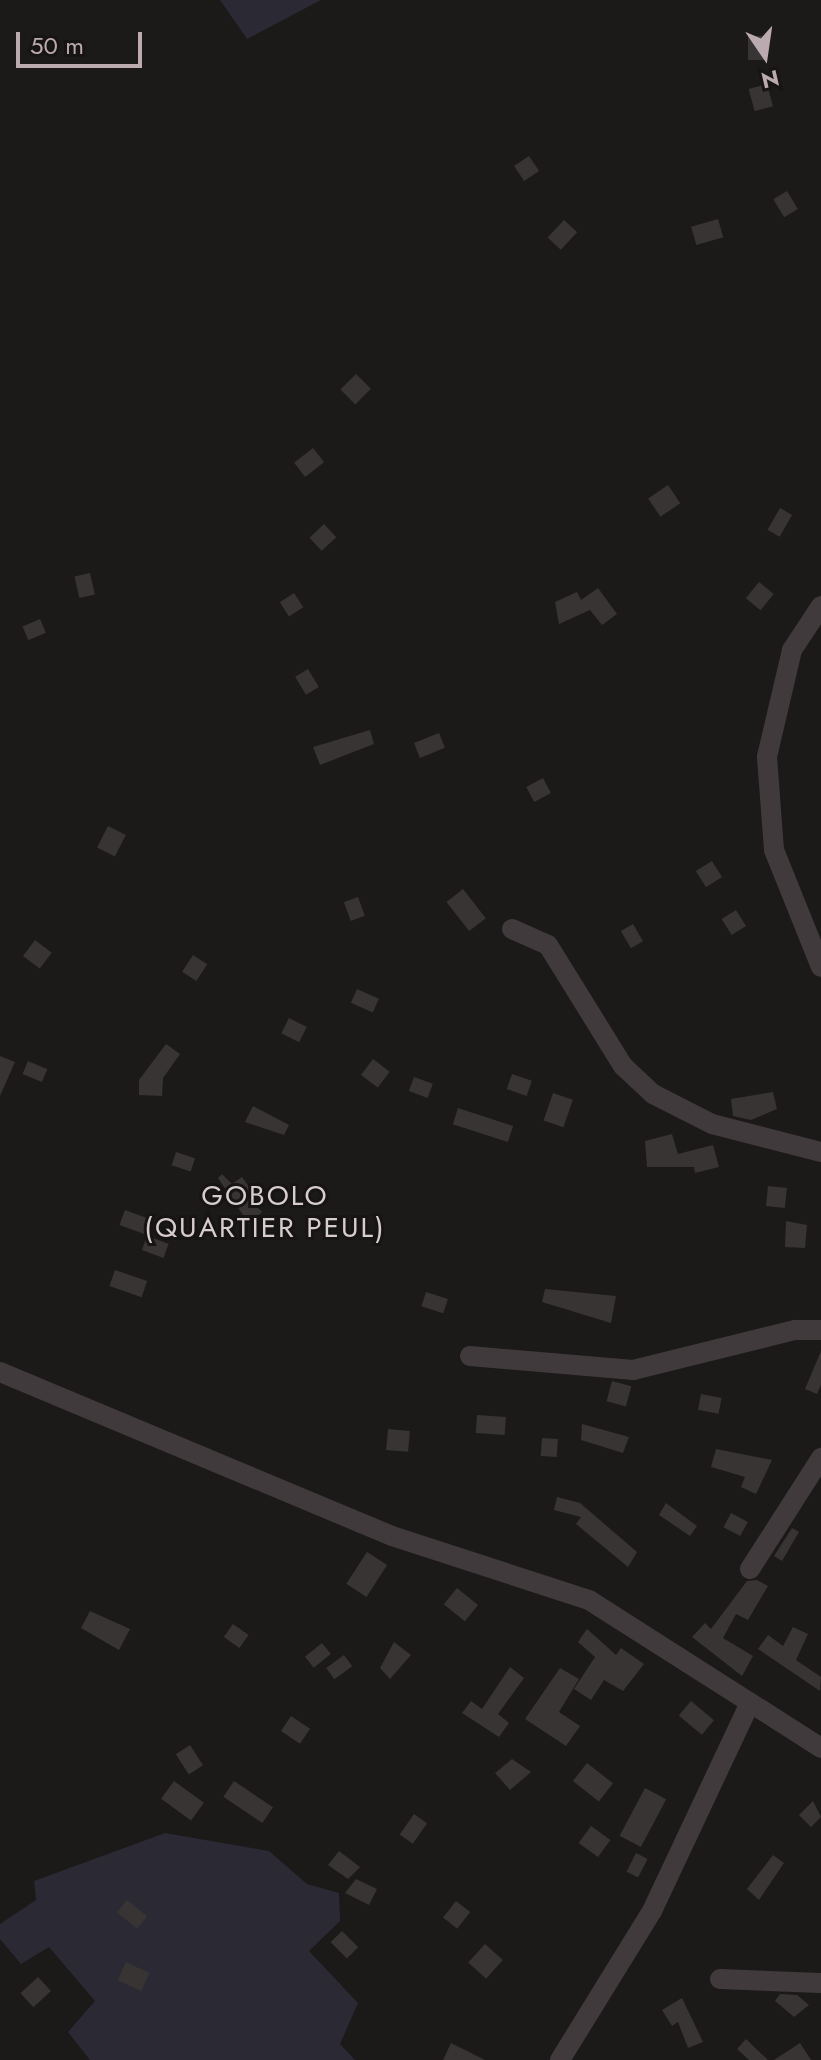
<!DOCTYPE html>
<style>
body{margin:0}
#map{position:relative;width:821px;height:2060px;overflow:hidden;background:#1c1919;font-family:Jost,sans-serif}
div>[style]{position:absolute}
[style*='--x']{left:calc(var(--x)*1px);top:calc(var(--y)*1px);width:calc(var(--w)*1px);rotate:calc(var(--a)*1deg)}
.green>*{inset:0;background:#2a2934}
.building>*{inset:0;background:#383434;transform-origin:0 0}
.minor>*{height:20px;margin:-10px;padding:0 10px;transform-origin:10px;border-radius:10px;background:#413a3c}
span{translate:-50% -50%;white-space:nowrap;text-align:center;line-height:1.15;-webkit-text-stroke:6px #171414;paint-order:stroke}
.quarter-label{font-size:28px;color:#d7cdd0;letter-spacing:2px}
.north{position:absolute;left:725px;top:16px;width:80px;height:80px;-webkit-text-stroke:6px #171414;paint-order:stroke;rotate:167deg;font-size:22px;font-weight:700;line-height:32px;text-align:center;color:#bbabb1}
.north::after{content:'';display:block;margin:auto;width:28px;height:36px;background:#bbabb1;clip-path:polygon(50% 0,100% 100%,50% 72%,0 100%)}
.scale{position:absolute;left:16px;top:32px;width:126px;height:36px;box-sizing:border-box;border:4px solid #bbabb1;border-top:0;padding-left:10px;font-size:24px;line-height:28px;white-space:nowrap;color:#bbabb1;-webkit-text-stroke:6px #171414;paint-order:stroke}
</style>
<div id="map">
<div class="green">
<i style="clip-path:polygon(220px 0,321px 0,247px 39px)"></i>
<i style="clip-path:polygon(165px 1833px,269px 1851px,307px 1884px,339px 1893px,340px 1921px,309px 1951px,358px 2003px,340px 2044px,355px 2060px,90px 2060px,68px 2032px,95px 2001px,49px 1947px,21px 1964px,0 1939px,0 1924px,36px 1900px,34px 1881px)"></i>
</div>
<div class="building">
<i style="left:748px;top:36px;width:19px;height:24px"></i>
<i style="left:767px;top:84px;width:23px;height:19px;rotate:75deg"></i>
<i style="left:529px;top:156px;width:18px;height:18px;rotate:56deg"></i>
<i style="left:787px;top:191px;width:21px;height:16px;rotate:59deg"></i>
<i style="left:718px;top:219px;width:19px;height:28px;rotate:74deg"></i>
<i style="left:564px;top:220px;width:18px;height:24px;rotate:43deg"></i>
<i style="left:356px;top:374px;width:21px;height:22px;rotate:45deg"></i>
<i style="left:313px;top:448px;width:18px;height:24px;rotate:52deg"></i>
<i style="left:668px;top:485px;width:22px;height:24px;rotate:56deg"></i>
<i style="left:780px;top:508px;width:14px;height:25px;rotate:30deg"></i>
<i style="left:324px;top:524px;width:18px;height:20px;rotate:47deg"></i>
<i style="left:90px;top:573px;width:22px;height:16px;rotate:77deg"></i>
<i style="left:759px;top:582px;width:19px;height:21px;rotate:39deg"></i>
<i style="clip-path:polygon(598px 588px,617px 614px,602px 625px,590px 610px,559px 624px,555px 602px,577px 592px,581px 600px)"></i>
<i style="left:294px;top:593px;width:17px;height:17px;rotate:57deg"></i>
<i style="left:40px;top:619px;width:15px;height:19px;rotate:67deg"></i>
<i style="left:308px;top:669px;width:21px;height:15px;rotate:59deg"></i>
<i style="clip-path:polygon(370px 730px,374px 744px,320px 765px,313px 747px)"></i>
<i style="left:439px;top:733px;width:16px;height:27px;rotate:68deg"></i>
<i style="left:543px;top:778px;width:17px;height:19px;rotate:62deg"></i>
<i style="left:108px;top:826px;width:20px;height:24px;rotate:27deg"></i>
<i style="left:712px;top:861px;width:19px;height:19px;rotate:58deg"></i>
<i style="left:463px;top:889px;width:37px;height:21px;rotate:52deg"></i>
<i style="left:358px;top:897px;width:20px;height:15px;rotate:70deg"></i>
<i style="left:736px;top:910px;width:19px;height:17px;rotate:58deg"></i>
<i style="left:633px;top:924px;width:20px;height:14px;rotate:60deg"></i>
<i style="left:35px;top:940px;width:21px;height:20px;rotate:37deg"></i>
<i style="left:193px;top:955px;width:17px;height:20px;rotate:33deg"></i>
<i style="left:357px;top:989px;width:24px;height:15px;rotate:24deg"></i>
<i style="left:289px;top:1018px;width:20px;height:17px;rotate:27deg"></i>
<i style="clip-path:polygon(166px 1044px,180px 1054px,163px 1078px,162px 1096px,139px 1095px,139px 1080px)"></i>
<i style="clip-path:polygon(0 1056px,15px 1062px,0 1096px)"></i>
<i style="left:373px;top:1059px;width:21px;height:20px;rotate:37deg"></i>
<i style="left:28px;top:1061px;width:21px;height:14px;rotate:23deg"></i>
<i style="left:512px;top:1074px;width:21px;height:16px;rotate:19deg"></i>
<i style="left:414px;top:1077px;width:20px;height:15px;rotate:20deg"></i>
<i style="clip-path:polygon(773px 1092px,777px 1109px,751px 1120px,733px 1116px,731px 1099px)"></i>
<i style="left:553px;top:1093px;width:21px;height:29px;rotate:19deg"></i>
<i style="clip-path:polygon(253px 1106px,289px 1125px,284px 1135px,245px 1122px)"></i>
<i style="left:458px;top:1108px;width:58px;height:17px;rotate:18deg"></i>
<i style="clip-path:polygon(672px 1134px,678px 1154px,713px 1145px,719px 1167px,695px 1173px,694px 1167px,647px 1167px,645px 1141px)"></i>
<i style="left:176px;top:1152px;width:20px;height:14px;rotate:18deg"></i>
<i style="clip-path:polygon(222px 1174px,232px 1184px,242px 1177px,252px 1191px,245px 1195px,262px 1212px,249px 1224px,218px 1178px)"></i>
<i style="left:768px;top:1186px;width:19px;height:20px;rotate:6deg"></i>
<i style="left:125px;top:1210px;width:29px;height:16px;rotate:20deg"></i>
<i style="clip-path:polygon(786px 1221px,807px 1225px,805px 1248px,785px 1247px)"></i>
<i style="left:147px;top:1236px;width:23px;height:15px;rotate:20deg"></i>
<i style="left:115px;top:1270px;width:34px;height:17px;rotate:19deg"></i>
<i style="clip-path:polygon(545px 1289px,616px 1296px,611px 1323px,542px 1302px)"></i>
<i style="left:426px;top:1292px;width:23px;height:15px;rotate:18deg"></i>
<i style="clip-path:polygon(821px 1351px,821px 1385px,817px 1394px,805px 1389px)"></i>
<i style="left:612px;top:1381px;width:20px;height:21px;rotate:15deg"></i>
<i style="left:701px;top:1394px;width:21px;height:16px;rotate:11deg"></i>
<i style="left:477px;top:1415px;width:29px;height:18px;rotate:4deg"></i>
<i style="clip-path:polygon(582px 1424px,629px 1437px,623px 1453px,581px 1440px)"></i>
<i style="left:388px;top:1429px;width:22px;height:21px;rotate:5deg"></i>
<i style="left:542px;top:1438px;width:16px;height:18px;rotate:4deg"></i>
<i style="clip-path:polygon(716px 1449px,772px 1460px,756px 1494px,741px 1487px,745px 1477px,711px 1467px)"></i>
<i style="clip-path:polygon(557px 1497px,580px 1503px,637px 1552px,628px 1567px,576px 1524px,581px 1517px,554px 1510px)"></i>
<i style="clip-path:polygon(666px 1503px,697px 1526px,690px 1536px,659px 1515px)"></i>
<i style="left:731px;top:1513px;width:19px;height:16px;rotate:28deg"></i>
<i style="clip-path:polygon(792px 1528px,799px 1532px,782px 1561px,774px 1556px)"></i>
<i style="left:367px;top:1552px;width:24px;height:38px;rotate:33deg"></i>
<i style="clip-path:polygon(757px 1580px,768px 1586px,748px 1620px,736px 1614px,723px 1638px,753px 1656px,742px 1676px,692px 1637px,705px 1623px,711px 1629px,747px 1581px)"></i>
<i style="left:457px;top:1588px;width:27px;height:21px;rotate:39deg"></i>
<i style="clip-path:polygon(90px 1611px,130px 1629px,119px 1650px,81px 1628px)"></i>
<i style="left:233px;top:1624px;width:19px;height:16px;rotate:35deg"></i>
<i style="clip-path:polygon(793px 1627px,808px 1634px,796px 1660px,821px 1677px,820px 1691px,758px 1649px,768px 1635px,783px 1646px)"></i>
<i style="clip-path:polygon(587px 1629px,616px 1655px,621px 1648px,644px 1664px,623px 1691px,604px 1680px,591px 1700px,574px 1689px,595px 1657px,578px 1642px)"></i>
<i style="clip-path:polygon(394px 1642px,411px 1655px,390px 1679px,380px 1668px)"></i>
<i style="left:322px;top:1643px;width:14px;height:22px;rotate:51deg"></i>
<i style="left:344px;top:1655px;width:14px;height:22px;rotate:54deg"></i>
<i style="clip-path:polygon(510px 1667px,524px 1678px,498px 1714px,509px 1723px,499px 1737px,462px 1713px,471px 1701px,482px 1709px)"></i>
<i style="clip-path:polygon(560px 1668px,579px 1679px,559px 1712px,580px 1726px,566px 1746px,525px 1719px)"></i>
<i style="left:691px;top:1701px;width:30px;height:19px;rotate:40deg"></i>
<i style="left:291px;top:1716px;width:23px;height:18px;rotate:34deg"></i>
<i style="left:190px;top:1745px;width:24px;height:17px;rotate:57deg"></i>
<i style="clip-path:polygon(512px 1759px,531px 1772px,510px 1790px,495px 1773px)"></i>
<i style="left:587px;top:1763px;width:33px;height:23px;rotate:38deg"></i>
<i style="left:174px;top:1781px;width:37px;height:22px;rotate:36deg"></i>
<i style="left:234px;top:1781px;width:47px;height:19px;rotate:34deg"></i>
<i style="left:645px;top:1788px;width:24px;height:54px;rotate:28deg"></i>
<i style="clip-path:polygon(813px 1801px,821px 1817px,811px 1827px,799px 1815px)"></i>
<i style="left:414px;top:1814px;width:16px;height:25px;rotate:35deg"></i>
<i style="left:591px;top:1826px;width:24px;height:21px;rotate:36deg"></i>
<i style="clip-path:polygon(339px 1851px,360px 1867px,348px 1879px,328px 1865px)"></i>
<i style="left:636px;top:1853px;width:13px;height:21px;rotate:27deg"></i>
<i style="clip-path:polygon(773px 1855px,784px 1863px,759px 1900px,747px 1889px)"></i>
<i style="clip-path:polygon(356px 1879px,377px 1889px,369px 1905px,345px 1893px)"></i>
<i style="left:127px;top:1900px;width:26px;height:16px;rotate:39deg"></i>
<i style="left:456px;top:1901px;width:18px;height:21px;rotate:38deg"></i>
<i style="left:342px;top:1931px;width:23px;height:16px;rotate:45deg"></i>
<i style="left:485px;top:1944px;width:24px;height:25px;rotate:42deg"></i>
<i style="left:126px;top:1962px;width:26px;height:20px;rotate:25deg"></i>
<i style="left:38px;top:1977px;width:19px;height:24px;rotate:47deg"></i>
<i style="clip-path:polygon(780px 1994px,797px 1995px,809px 2005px,794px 2017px,775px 2001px)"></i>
<i style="clip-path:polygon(682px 1998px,703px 2042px,688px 2048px,678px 2022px,672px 2026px,662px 2010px)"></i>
<i style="clip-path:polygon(746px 2039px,768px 2060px,749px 2060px,737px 2049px)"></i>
<i style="clip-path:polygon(451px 2043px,485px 2060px,443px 2060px)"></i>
<i style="clip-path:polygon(800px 2043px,811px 2060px,774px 2060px)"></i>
</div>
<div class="minor">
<i style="--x:821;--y:606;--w:53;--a:123.4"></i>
<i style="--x:792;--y:650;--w:110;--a:103.2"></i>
<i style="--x:767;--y:757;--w:93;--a:85.7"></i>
<i style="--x:774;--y:850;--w:126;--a:68.1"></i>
<i style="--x:512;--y:929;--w:39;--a:24"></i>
<i style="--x:548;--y:945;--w:142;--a:58.2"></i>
<i style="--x:623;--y:1066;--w:41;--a:43"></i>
<i style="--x:653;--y:1094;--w:66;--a:27"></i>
<i style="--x:712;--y:1124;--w:113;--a:14.4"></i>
<i style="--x:470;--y:1356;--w:164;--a:4.9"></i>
<i style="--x:633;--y:1370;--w:167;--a:-13.9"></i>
<i style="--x:795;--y:1330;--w:26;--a:0"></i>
<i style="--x:0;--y:1372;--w:425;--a:22.7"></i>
<i style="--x:392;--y:1536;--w:207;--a:18"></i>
<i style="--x:589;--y:1600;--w:275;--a:32.5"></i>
<i style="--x:750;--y:1569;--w:132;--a:-57.4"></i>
<i style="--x:720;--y:1979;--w:101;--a:2.3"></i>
<i style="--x:560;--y:2060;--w:175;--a:-58.3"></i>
<i style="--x:652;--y:1911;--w:230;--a:-64.8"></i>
</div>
<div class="quarter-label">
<span style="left:265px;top:1212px">GOBOLO<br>(QUARTIER PEUL)</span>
</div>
<div class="north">N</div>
<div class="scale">50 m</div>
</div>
